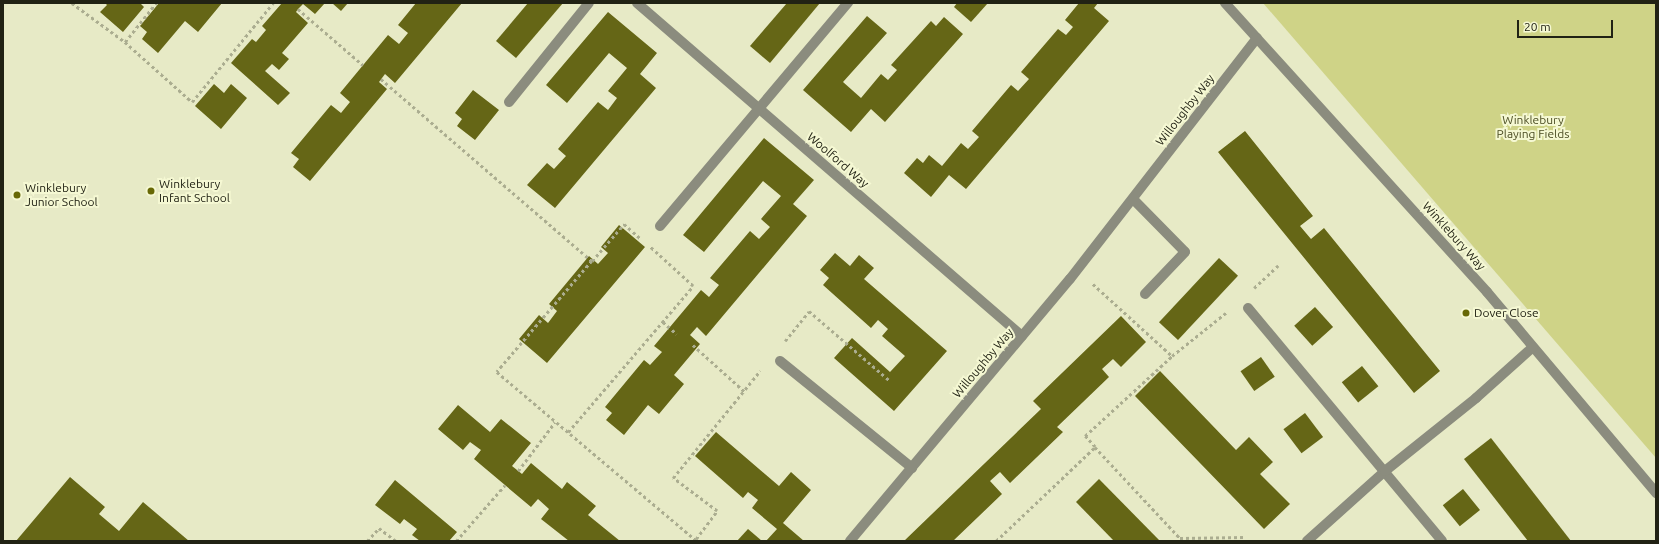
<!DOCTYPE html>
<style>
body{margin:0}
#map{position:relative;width:1659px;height:544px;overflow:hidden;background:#e7eac6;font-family:Ubuntu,sans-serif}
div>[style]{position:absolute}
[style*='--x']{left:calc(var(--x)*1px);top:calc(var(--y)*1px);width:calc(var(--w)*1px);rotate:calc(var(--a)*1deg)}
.green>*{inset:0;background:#cfd387}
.building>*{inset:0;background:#656616;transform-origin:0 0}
.path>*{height:2.5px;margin-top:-1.25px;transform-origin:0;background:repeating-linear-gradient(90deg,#abad90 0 3px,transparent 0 6px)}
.minor>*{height:10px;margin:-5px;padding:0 5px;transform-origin:5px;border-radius:5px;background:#8b8c7e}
.dots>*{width:11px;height:11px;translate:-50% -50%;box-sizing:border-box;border:2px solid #f5f8d3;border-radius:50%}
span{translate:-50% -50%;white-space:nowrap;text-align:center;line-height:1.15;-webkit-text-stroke:4px #f5f8d3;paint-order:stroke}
.street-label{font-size:12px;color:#212214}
.park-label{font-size:12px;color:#4b4c23}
.poi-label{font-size:12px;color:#212214}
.left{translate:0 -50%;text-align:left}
.frame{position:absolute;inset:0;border:4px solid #212214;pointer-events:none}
.scale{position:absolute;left:1517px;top:20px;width:96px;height:18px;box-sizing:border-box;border:2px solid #212214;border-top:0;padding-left:5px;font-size:12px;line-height:14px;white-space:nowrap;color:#212214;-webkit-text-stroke:3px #f5f8d3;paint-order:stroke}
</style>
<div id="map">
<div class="green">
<i style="clip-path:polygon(1263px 3px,1656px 3px,1656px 458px)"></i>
</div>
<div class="building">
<i style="clip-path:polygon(105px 3px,140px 3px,144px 7px,123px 32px,100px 12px,107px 5px)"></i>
<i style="clip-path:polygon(159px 3px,222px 3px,198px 32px,185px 21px,158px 53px,142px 39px,147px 32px,140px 26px)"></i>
<i style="clip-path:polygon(282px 3px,325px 3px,315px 14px,303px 4px,298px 9px,296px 12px,308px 23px,282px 53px,289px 59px,279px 70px,272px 64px,265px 71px,290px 93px,278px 105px,231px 63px,252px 39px,256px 42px,266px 30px,262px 26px)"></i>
<i style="clip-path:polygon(332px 3px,348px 3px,341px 11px)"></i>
<i style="clip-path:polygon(416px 3px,462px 3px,395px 83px,385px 74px,379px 82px,387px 89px,310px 181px,293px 167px,299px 159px,291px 153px,331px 105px,341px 113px,350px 102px,340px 93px,388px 35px,399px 44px,408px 33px,398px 25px)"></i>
<i style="clip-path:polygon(528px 3px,563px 3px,516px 58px,496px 41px)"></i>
<i style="clip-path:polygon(787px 3px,820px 3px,770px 63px,750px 46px)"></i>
<i style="clip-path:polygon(957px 3px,988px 3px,971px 22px,954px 7px)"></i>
<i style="clip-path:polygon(1079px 3px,1098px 3px,1094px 8px,1109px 21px,966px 189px,949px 175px,931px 197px,904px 173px,917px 158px,923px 163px,929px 155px,942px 166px,961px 143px,968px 149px,979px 137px,972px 131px,1011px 85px,1018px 91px,1029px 79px,1021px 72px,1058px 29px,1066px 35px,1073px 27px,1065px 20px)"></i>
<i style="clip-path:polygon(608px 12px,657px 53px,640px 74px,656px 88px,555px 208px,527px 185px,547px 163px,554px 169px,566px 156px,558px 149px,598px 102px,608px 110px,617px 98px,608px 91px,627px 68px,609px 53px,567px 103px,546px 85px)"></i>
<i style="clip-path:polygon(867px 16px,887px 33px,843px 82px,861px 98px,881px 74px,888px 80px,897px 70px,891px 65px,931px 21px,936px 26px,944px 17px,963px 34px,885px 122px,871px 109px,851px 132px,803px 90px)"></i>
<i style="clip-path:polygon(214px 84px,224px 93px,231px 84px,247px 98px,221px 129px,195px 106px)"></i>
<i style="clip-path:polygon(473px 90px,499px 110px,475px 140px,457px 126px,462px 119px,455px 113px)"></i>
<i style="clip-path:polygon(1245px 131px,1313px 216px,1300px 226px,1311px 239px,1324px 228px,1440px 371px,1414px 393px,1218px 152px)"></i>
<i style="clip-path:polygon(764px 138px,814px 180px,793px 204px,807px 216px,706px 336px,697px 327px,690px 335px,700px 344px,674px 375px,684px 384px,659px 414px,648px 405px,624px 435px,606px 420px,612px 413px,605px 407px,644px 360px,650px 365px,662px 352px,654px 346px,701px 290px,709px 297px,719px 285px,710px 278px,750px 231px,759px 239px,770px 227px,761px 219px,781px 196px,763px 181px,704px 252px,683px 235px)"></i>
<i style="clip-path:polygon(619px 225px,645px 247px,547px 363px,519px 339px,539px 315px,548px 323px,557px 311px,549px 304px,589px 256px,598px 264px,608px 253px,601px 247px)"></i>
<i style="clip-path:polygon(835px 253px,850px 266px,859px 255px,874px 268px,864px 279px,947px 351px,894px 411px,834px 358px,852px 338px,890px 372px,905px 356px,882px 336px,888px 329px,878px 320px,871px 328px,823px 285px,829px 278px,820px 270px)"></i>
<i style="left:1219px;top:258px;width:26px;height:88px;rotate:43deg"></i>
<i style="left:1315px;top:307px;width:27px;height:28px;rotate:48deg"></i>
<i style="clip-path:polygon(1121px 316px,1146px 342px,1121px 367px,1113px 359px,1102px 369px,1109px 377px,1057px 427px,1063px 432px,1010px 483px,1000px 472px,990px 481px,1002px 494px,953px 541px,904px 541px,1041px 409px,1033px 401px)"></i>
<i style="left:1261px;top:357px;width:24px;height:25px;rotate:55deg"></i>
<i style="left:1362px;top:366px;width:26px;height:26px;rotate:51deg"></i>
<i style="clip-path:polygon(1160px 371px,1236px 450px,1249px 437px,1273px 462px,1260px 474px,1290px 504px,1264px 529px,1135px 396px)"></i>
<i style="clip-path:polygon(458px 405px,490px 432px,501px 419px,531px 443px,512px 466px,522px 474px,531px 463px,562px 489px,567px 482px,596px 506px,588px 515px,620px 541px,569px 541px,541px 519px,549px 509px,538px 499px,531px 507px,474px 459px,481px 450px,470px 442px,463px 450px,438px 429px)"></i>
<i style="left:1305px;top:413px;width:30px;height:27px;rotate:53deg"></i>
<i style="clip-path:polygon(716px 432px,779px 486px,791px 472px,811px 490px,783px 523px,804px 541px,766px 541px,777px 529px,752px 508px,758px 500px,748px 492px,743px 498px,695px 456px)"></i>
<i style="clip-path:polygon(1491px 438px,1571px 541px,1528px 541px,1464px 459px)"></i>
<i style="clip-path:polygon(70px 477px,105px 507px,99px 514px,119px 531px,143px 502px,189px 541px,16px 541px)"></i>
<i style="clip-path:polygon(1099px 479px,1160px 541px,1114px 541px,1076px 502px)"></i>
<i style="clip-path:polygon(395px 480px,457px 532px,449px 541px,420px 541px,412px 535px,417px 529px,404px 519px,400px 524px,375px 505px)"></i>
<i style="left:1463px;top:489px;width:27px;height:26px;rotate:51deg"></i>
<i style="clip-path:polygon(748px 529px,762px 541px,737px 541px)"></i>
</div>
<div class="path">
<i style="--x:72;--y:3;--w:66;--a:36.3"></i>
<i style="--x:125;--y:42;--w:90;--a:41.8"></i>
<i style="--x:192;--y:102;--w:128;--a:-50.7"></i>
<i style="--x:298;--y:9;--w:86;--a:40.7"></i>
<i style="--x:125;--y:42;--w:50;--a:-51.5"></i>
<i style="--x:381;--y:79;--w:279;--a:40.8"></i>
<i style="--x:592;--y:261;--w:49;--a:-49.1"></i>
<i style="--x:624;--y:224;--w:23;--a:41"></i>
<i style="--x:592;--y:261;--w:146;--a:130.6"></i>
<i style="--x:497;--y:372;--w:262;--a:40.2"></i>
<i style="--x:1093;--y:284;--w:107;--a:42.3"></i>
<i style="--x:1172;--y:356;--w:70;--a:-38.7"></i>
<i style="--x:1254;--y:288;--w:33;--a:-43"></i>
<i style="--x:663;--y:322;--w:18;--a:41"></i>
<i style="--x:785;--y:341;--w:38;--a:-51"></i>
<i style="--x:809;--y:311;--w:106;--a:40.8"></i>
<i style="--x:693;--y:345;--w:69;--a:42"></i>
<i style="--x:568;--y:432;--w:192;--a:-49.4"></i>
<i style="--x:693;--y:286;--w:59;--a:-137.7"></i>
<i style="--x:1095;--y:447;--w:125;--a:47"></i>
<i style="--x:1180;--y:538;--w:66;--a:-0.9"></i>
<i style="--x:518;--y:471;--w:61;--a:-52.9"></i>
<i style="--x:696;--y:539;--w:35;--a:-53"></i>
<i style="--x:717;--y:511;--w:55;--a:-143.1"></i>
<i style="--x:673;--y:478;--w:138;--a:-50.9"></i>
<i style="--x:367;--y:541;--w:18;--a:-47"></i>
<i style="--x:379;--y:528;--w:21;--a:37"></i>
<i style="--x:456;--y:541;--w:74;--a:-48.8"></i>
<i style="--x:996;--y:541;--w:137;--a:-43.5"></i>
<i style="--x:1095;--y:447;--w:15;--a:-132"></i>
<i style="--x:1085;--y:436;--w:118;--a:-42.6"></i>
</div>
<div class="minor">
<i style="--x:637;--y:3;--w:509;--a:40.86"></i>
<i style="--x:1225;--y:3;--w:390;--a:47.8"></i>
<i style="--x:1487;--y:292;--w:263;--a:49.9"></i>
<i style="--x:509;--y:102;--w:127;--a:-51.1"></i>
<i style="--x:1133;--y:199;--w:74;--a:45.5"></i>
<i style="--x:1185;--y:252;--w:58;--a:133.6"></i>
<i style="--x:660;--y:226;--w:292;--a:-49.9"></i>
<i style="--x:1248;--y:308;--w:303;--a:50.2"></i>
<i style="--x:780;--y:361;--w:170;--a:39"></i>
<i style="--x:850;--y:541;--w:342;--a:-50"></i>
<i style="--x:1070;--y:279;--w:305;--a:-52.2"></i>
<i style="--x:1307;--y:541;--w:105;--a:-41.9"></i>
<i style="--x:1385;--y:471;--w:117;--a:-38.7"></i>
<i style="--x:1476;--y:398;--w:76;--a:-41.8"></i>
</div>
<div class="dots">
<i style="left:151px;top:191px;background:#676805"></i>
<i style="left:17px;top:195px;background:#676805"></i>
<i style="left:1466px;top:313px;background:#676805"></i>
</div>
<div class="street-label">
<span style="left:1185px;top:110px;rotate:-52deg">Willoughby Way</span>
<span style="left:838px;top:160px;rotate:41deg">Woolford Way</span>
<span style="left:1454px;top:236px;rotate:48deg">Winklebury Way</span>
<span style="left:983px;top:363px;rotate:-50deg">Willoughby Way</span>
</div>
<div class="park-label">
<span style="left:1533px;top:127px">Winklebury<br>Playing Fields</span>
</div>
<div class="poi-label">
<span class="left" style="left:159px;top:191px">Winklebury<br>Infant School</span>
<span class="left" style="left:25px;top:195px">Winklebury<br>Junior School</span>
<span class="left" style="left:1474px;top:313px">Dover Close</span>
</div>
<div class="frame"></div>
<div class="scale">20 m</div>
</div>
